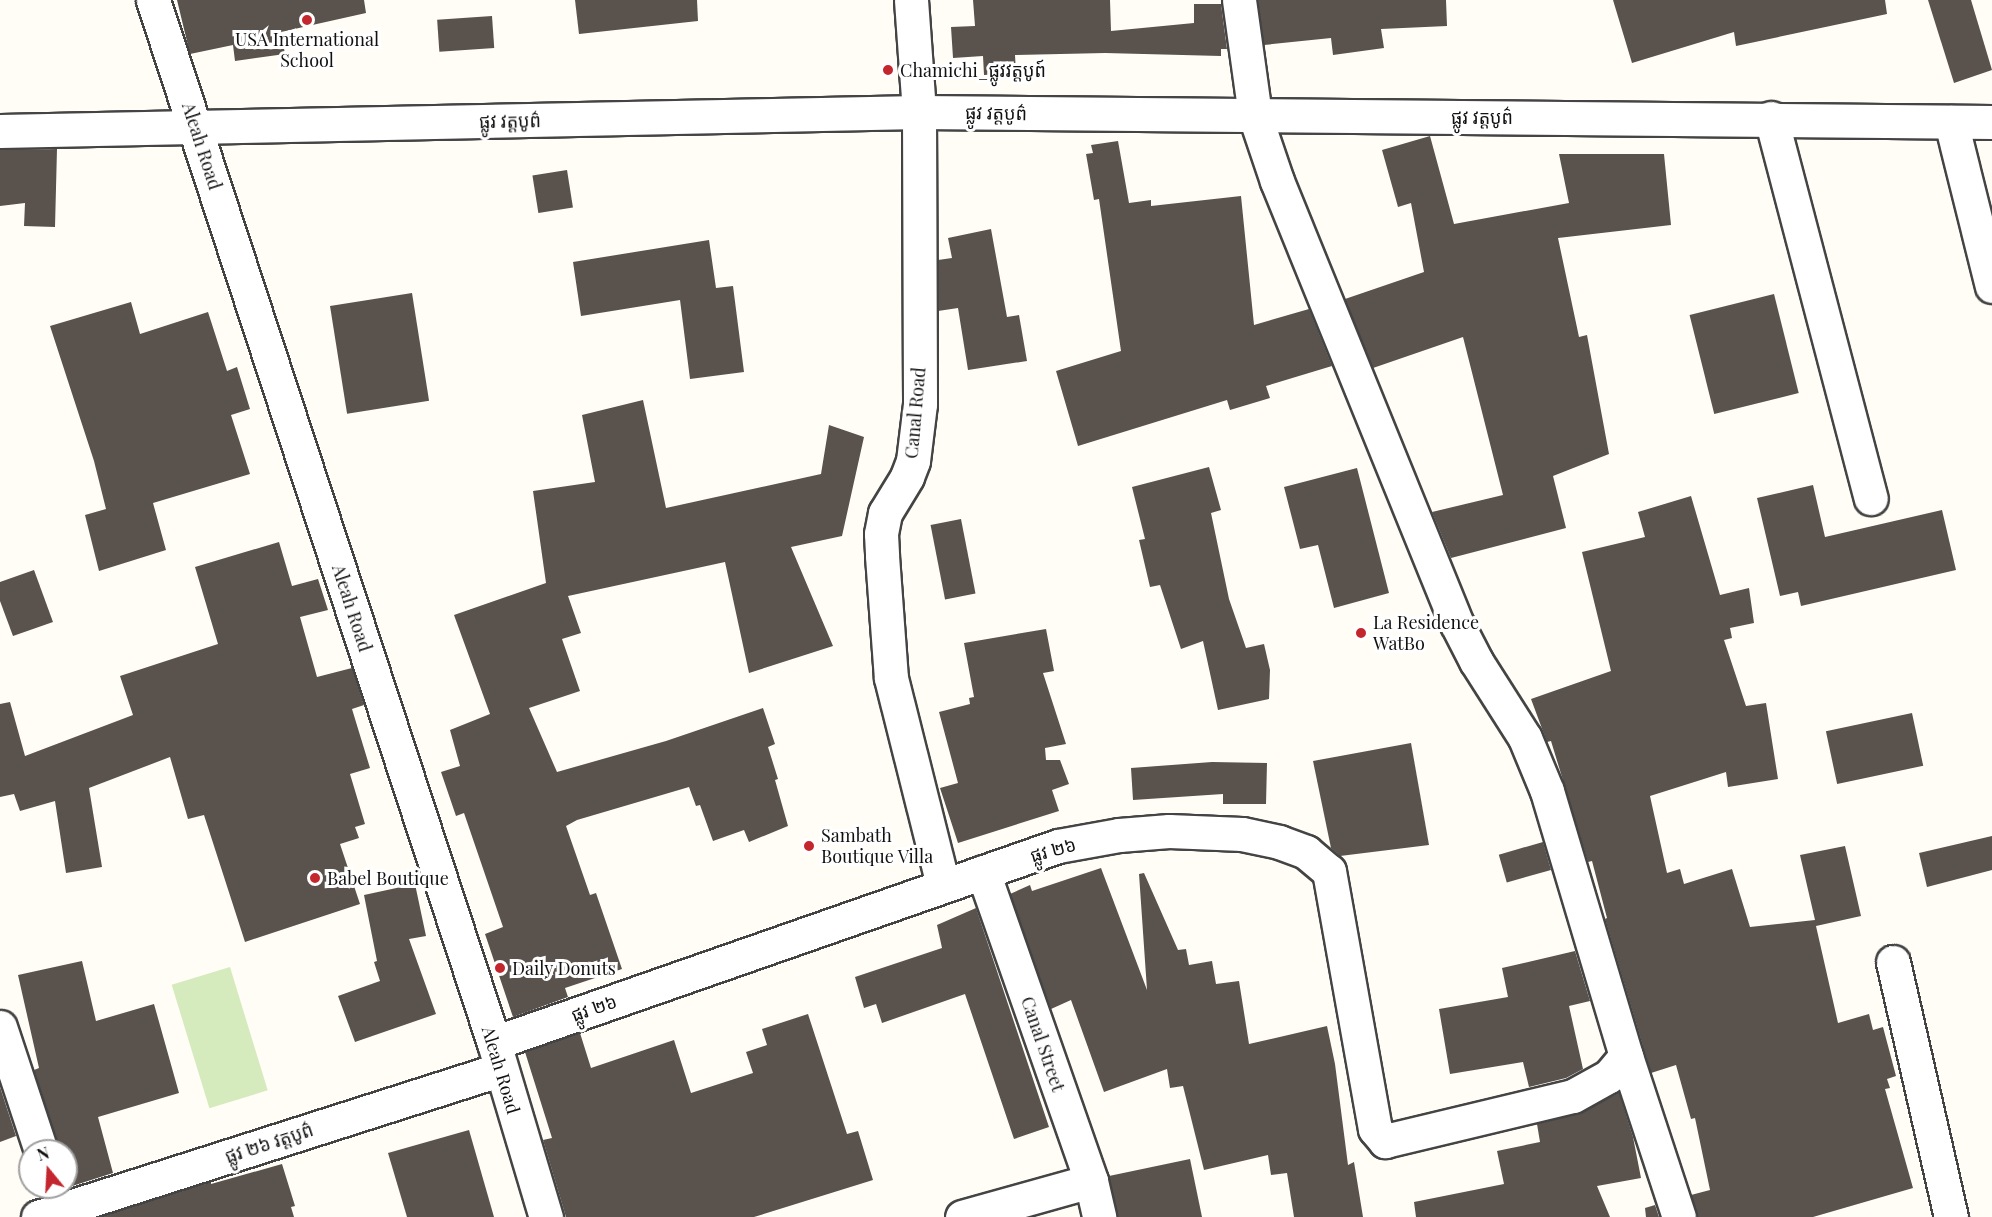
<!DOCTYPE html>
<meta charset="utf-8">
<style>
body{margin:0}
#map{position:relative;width:1992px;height:1217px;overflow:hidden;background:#fffdf5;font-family:"Playfair Display","Noto Sans Khmer",serif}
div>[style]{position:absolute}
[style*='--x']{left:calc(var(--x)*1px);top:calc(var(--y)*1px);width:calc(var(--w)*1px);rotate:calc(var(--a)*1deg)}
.green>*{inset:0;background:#d5ebbd;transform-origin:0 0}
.building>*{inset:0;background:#5a524d;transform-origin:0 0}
.roads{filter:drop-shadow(2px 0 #444) drop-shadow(-2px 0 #444) drop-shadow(0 2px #444) drop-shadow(0 -2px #444)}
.minor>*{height:33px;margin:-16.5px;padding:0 16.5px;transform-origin:16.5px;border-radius:16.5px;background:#fff}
.dots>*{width:16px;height:16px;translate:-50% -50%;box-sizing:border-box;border:3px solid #fff;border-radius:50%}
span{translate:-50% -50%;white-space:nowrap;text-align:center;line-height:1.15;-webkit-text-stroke:6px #fff;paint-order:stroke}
.poi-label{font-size:18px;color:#111}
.left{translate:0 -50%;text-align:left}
.street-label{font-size:18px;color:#111}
.north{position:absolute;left:18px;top:1139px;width:60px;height:60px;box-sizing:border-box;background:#fff;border:2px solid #a0a0a0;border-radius:50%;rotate:342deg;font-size:16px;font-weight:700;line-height:24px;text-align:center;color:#111}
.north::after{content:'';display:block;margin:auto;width:21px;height:27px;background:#c4262e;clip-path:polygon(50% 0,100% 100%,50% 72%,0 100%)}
</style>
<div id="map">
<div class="green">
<i style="left:230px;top:967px;width:129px;height:61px;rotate:73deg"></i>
</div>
<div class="building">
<i style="clip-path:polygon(177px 0,364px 0,366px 13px,281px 32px,285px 54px,235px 61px,233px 45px,190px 54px)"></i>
<i style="clip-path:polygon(575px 0,697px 0,698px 21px,579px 34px)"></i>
<i style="clip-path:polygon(973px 0,1110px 0,1111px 31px,1194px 23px,1194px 4px,1221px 4px,1227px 49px,1221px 49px,1221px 56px,1105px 53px,1015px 55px,1016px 73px,984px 75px,983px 56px,953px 58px,951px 27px,975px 26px)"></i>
<i style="clip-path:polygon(1258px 0,1446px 0,1447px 26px,1381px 29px,1384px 48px,1333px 55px,1331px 38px,1264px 45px)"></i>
<i style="clip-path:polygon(1613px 0,1885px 0,1887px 14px,1736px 46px,1734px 32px,1632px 63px)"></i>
<i style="clip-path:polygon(1928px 0,1971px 0,1992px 70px,1954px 83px)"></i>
<i style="left:492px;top:16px;width:32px;height:55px;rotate:86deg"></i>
<i style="clip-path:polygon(1430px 136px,1454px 224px,1569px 203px,1559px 154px,1664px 154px,1671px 225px,1558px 238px,1579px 337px,1587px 335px,1609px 454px,1553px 476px,1566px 528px,1451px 558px,1432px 512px,1503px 495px,1463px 337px,1373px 368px,1345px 299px,1424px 272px,1411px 203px,1398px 207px,1382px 150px)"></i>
<i style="clip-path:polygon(1118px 141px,1129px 203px,1151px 200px,1151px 206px,1241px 196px,1254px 325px,1309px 309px,1332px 366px,1266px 386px,1270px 398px,1230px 410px,1227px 400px,1078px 446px,1056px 371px,1121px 351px,1099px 199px,1094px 200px,1086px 154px,1093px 153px,1091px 145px)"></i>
<i style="clip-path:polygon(57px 149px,55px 227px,24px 226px,25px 203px,0 206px,0 150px)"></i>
<i style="left:567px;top:170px;width:38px;height:35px;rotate:81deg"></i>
<i style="clip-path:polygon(991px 229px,1007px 317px,1019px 315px,1027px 361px,968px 370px,958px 308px,938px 311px,938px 260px,952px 258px,948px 238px)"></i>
<i style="clip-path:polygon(709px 240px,716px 288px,733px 286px,744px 372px,690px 379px,680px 300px,581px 316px,573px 262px)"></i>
<i style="left:412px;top:293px;width:109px;height:83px;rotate:81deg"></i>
<i style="left:1774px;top:294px;width:102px;height:87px;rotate:76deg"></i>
<i style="clip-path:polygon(131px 302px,140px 334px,208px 312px,227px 371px,237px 367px,250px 409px,231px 415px,250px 474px,153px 503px,166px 550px,99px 571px,85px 515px,106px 509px,94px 461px,50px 326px)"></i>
<i style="clip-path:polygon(643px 400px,666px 508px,821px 474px,829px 425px,864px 437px,842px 536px,791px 547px,833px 646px,749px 673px,725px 562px,568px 596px,581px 633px,562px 639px,580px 691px,529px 708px,557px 772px,666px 741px,763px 708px,775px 744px,768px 747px,778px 779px,775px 780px,788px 826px,749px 842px,744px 830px,713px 841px,700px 805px,696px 806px,689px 787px,577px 820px,566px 826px,590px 895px,596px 893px,622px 969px,565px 988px,568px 997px,513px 1017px,485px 934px,503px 927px,464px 813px,456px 816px,441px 772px,460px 766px,450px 730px,490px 714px,454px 615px,546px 583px,533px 491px,595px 482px,582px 415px)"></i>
<i style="clip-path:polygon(1209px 467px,1221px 510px,1211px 513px,1229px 599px,1246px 648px,1264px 644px,1270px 670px,1269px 699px,1218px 710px,1203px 641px,1181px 649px,1160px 585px,1150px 587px,1139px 540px,1145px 539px,1132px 487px)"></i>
<i style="clip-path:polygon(1357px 468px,1389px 593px,1334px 608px,1318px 545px,1300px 549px,1284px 487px)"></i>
<i style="clip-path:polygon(1813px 485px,1825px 537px,1942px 510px,1956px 570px,1801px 606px,1798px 592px,1780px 596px,1757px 498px)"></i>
<i style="clip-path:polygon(1691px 496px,1720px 595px,1749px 588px,1754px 623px,1730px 628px,1732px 638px,1724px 640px,1746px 706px,1766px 703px,1778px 779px,1728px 787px,1726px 772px,1650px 796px,1667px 873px,1680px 869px,1684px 884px,1732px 869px,1750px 927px,1815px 920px,1800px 855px,1845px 846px,1861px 916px,1816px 926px,1838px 1023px,1869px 1014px,1873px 1030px,1883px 1027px,1896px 1076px,1887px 1079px,1890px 1088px,1885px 1089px,1913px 1188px,1813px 1217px,1697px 1217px,1691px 1195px,1710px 1190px,1695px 1118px,1691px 1119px,1676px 1065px,1651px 1073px,1605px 919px,1607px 918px,1592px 861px,1588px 862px,1551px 741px,1547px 742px,1531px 699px,1611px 671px,1582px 552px,1645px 537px,1638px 512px)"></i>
<i style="left:961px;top:519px;width:76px;height:31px;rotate:79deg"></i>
<i style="clip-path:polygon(279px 542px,292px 586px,318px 579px,328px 610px,300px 617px,317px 677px,352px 668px,364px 705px,352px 709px,370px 768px,350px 774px,365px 824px,355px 827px,359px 838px,340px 844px,360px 904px,245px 942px,204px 815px,188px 819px,170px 757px,89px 788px,102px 867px,66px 873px,55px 801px,20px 811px,14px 794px,0 797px,0 704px,10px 702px,25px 756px,133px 715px,120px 676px,218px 644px,195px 567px)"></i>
<i style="clip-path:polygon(34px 570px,53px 622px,13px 636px,0 601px,0 582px)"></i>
<i style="clip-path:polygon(1046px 629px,1054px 671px,1043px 673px,1066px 744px,1045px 748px,1046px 760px,1060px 760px,1069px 784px,1052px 790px,1059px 811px,958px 843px,940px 788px,958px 783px,939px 712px,970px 704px,969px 698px,974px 697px,964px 643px)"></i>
<i style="left:1912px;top:713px;width:54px;height:88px;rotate:78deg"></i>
<i style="clip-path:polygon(1411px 743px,1429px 845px,1340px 856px,1331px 848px,1313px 761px)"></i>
<i style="clip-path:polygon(1212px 762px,1267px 763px,1266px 804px,1223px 804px,1223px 794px,1133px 800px,1131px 768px)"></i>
<i style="clip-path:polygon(1992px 836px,1992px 870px,1927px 887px,1919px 853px)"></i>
<i style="left:1543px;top:842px;width:29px;height:46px;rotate:74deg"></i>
<i style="clip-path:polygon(1101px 868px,1147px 990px,1139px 874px,1144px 873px,1178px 950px,1186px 949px,1189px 965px,1212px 961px,1216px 984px,1239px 981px,1249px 1044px,1327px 1026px,1335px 1064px,1348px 1165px,1354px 1162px,1363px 1217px,1294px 1217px,1287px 1173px,1271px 1175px,1268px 1155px,1204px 1170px,1183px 1086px,1170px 1088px,1167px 1069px,1104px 1092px,1071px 1000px,1051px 1009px,1010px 894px,1030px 885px,1032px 891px)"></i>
<i style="clip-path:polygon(415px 884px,426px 936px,409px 939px,436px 1014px,355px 1042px,338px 996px,380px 981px,374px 962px,377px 961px,364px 895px)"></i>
<i style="clip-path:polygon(976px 908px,1049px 1127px,1014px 1139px,965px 994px,882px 1023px,876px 1004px,864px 1008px,855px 977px,942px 948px,937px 925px)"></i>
<i style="clip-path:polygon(1575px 951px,1590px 1001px,1569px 1006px,1583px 1069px,1566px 1078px,1529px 1087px,1523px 1062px,1450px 1074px,1439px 1009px,1508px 997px,1502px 968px)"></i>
<i style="clip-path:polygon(82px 961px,96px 1021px,154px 1004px,179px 1093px,98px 1117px,113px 1173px,66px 1188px,66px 1151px,59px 1151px,34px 1070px,39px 1068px,18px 975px)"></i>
<i style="clip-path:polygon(808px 1014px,847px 1134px,858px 1131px,873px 1180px,754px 1217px,566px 1217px,543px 1140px,552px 1138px,525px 1052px,580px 1033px,591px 1068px,674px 1040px,691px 1093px,753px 1073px,746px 1052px,767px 1045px,762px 1029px)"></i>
<i style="clip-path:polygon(0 1087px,16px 1136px,0 1142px)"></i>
<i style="clip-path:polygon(1619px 1093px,1633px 1137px,1641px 1178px,1597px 1186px,1610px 1217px,1416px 1217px,1414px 1202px,1504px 1184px,1497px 1151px,1540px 1142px,1537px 1124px,1578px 1114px)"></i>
<i style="clip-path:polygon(469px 1130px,494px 1217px,407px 1217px,388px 1153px)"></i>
<i style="clip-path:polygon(1190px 1159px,1202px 1217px,1117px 1217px,1109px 1176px)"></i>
<i style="clip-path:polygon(282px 1164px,295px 1206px,291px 1207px,294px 1217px,100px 1217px,211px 1182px,211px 1184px)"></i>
<i style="clip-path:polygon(1655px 1205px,1659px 1217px,1646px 1217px,1645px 1208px)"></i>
</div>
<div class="roads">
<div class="minor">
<i style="--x:153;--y:0;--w:1097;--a:71.9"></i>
<i style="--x:494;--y:1043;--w:182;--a:73.4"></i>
<i style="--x:911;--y:0;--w:112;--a:85.9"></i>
<i style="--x:919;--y:112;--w:292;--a:89.8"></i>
<i style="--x:920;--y:404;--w:57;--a:97"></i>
<i style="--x:913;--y:461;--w:17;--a:111"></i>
<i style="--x:907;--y:477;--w:42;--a:121.4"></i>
<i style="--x:885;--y:513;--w:21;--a:101"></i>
<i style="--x:881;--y:534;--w:22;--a:87"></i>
<i style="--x:882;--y:556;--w:122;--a:85.8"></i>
<i style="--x:891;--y:678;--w:213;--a:75.9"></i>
<i style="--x:1239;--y:0;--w:117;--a:82.1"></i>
<i style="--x:1255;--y:116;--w:69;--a:71.3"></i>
<i style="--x:1277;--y:181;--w:478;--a:67.9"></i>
<i style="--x:1457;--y:624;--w:42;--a:62.8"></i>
<i style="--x:1476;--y:661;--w:91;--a:57.5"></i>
<i style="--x:1525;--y:738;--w:57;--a:67.5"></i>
<i style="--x:1547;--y:791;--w:277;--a:73.4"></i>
<i style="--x:1626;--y:1056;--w:169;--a:71.8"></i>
<i style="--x:1771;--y:118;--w:393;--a:75.3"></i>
<i style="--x:1951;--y:122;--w:169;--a:76"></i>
<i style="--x:0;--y:131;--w:919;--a:-1.18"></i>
<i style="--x:919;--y:112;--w:1073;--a:0.53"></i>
<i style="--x:983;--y:872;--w:327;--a:70.7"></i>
<i style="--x:1091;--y:1181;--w:37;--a:77"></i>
<i style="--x:1893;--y:962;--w:262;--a:77.2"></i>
<i style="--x:0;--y:1027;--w:131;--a:71.7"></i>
<i style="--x:494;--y:1043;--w:597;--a:-19.25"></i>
<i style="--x:1058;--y:846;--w:62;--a:-10.2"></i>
<i style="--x:1119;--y:835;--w:50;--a:-4.6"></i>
<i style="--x:1169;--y:831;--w:73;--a:2.4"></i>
<i style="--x:1242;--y:834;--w:38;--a:12"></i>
<i style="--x:1279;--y:842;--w:29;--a:20"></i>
<i style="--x:1306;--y:852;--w:30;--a:40"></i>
<i style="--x:1329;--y:871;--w:262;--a:79.9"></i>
<i style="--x:1375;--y:1129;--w:16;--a:50"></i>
<i style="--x:1385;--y:1141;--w:193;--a:-13.5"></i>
<i style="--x:1573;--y:1096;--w:41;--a:-29.1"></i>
<i style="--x:1609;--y:1076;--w:26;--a:-50"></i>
<i style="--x:38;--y:1217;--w:486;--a:-17.7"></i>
<i style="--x:962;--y:1217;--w:134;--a:-15.6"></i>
</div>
</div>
<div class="dots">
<i style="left:307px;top:20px;background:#c4262e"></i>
<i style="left:888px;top:70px;background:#c4262e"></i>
<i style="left:1361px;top:633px;background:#c4262e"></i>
<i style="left:809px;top:846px;background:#c4262e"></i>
<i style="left:315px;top:878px;background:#c4262e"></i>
<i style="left:500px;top:968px;background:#c4262e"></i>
</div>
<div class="poi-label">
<span style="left:307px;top:50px">USA International<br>School</span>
<span class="left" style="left:900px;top:70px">Chamichi_ផ្លូវវត្តបូព៍</span>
<span class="left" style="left:1373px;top:633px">La Residence<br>WatBo</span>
<span class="left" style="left:821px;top:846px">Sambath<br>Boutique Villa</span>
<span class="left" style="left:327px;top:878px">Babel Boutique</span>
<span class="left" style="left:512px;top:968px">Daily Donuts</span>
</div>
<div class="street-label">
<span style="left:996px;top:113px;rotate:1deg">ផ្លូវ វត្តបូព៌</span>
<span style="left:1482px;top:117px">ផ្លូវ វត្តបូព៌</span>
<span style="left:510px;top:121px;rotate:-1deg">ផ្លូវ វត្តបូព៌</span>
<span style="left:202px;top:146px;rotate:72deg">Aleah Road</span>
<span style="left:915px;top:413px;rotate:-85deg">Canal Road</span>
<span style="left:352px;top:608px;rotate:72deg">Aleah Road</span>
<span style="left:1053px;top:850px;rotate:-15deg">ផ្លូវ ២៦</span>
<span style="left:594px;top:1008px;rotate:-19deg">ផ្លូវ ២៦</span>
<span style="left:1043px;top:1044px;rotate:71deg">Canal Street</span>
<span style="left:501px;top:1070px;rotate:73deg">Aleah Road</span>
<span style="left:269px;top:1143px;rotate:-18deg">ផ្លូវ ២៦ វត្តបូព៌</span>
</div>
<div class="north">N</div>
</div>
